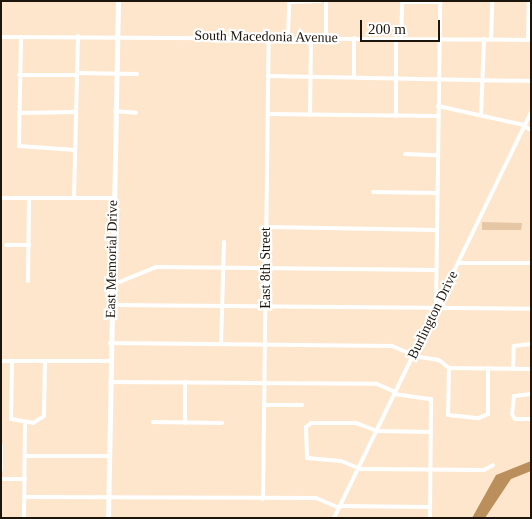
<!DOCTYPE html>
<style>
body{margin:0}
#map{position:relative;width:532px;height:519px;overflow:hidden;background:#fde6cc;font-family:Georgia,serif}
div>[style]{position:absolute}
[style*='--x']{left:calc(var(--x)*1px);top:calc(var(--y)*1px);width:calc(var(--w)*1px);rotate:calc(var(--a)*1deg)}
.green>*{inset:0;background:#e5c7a5}
.water>*{inset:0;background:#ba8f5c}
.minor>*{height:4px;margin:-2px;padding:0 2px;transform-origin:2px;border-radius:2px;background:#fff}
.major>*{height:5px;margin:-2.5px;padding:0 2.5px;transform-origin:2.5px;border-radius:2.5px;background:#fff}
span{translate:-50% -50%;white-space:nowrap;text-align:center;line-height:1.15;-webkit-text-stroke:4.5px #fff;paint-order:stroke}
.street-label{font-size:14px;color:#1c150b}
.frame{position:absolute;inset:0;border:2px solid #1c150b;pointer-events:none}
.scale{position:absolute;left:360px;top:20px;width:80px;height:22px;box-sizing:border-box;border:2px solid #1c150b;border-top:0;padding-left:6px;font-size:15px;line-height:18px;white-space:nowrap;color:#1c150b;-webkit-text-stroke:4px #fff;paint-order:stroke}
</style>
<div id="map">
<div class="green">
<i style="clip-path:polygon(482px 222px,522px 223px,521px 230px,482px 230px)"></i>
</div>
<div class="water">
<i style="clip-path:polygon(531px 461px,531px 471px,511px 479px,485px 518px,472px 518px,496px 475px)"></i>
</div>
<div class="minor">
<i style="--x:289;--y:2;--w:31;--a:-2"></i>
<i style="--x:402;--y:2;--w:38;--a:0"></i>
<i style="--x:1;--y:37;--w:530;--a:0.32"></i>
<i style="--x:21;--y:37;--w:109;--a:91.1"></i>
<i style="--x:19;--y:146;--w:56;--a:4.1"></i>
<i style="--x:288;--y:37;--w:36;--a:-88"></i>
<i style="--x:326;--y:37;--w:36;--a:-90"></i>
<i style="--x:401;--y:38;--w:37;--a:-88"></i>
<i style="--x:491;--y:39;--w:38;--a:-88"></i>
<i style="--x:528;--y:40;--w:39;--a:-89"></i>
<i style="--x:77;--y:73;--w:60;--a:1"></i>
<i style="--x:19;--y:75;--w:58;--a:0"></i>
<i style="--x:268;--y:76;--w:263;--a:1.1"></i>
<i style="--x:354;--y:77;--w:39;--a:-90"></i>
<i style="--x:438;--y:106;--w:88;--a:12.5"></i>
<i style="--x:115;--y:111;--w:21;--a:5"></i>
<i style="--x:19;--y:113;--w:57;--a:-1"></i>
<i style="--x:268;--y:114;--w:170;--a:0.7"></i>
<i style="--x:310;--y:115;--w:78;--a:-89.3"></i>
<i style="--x:481;--y:115;--w:76;--a:-87.7"></i>
<i style="--x:396;--y:116;--w:78;--a:-90"></i>
<i style="--x:524;--y:126;--w:8;--a:30"></i>
<i style="--x:405;--y:154;--w:33;--a:2"></i>
<i style="--x:373;--y:192;--w:64;--a:0.9"></i>
<i style="--x:1;--y:198;--w:112;--a:0"></i>
<i style="--x:74;--y:198;--w:162;--a:-88.6"></i>
<i style="--x:266;--y:227;--w:170;--a:1"></i>
<i style="--x:6;--y:245;--w:23;--a:0"></i>
<i style="--x:458;--y:263;--w:73;--a:0"></i>
<i style="--x:28;--y:281;--w:83;--a:-89.3"></i>
<i style="--x:112;--y:285;--w:48;--a:-22.2"></i>
<i style="--x:156;--y:267;--w:280;--a:0.6"></i>
<i style="--x:111;--y:305;--w:420;--a:0.5"></i>
<i style="--x:436;--y:306;--w:305;--a:-89.2"></i>
<i style="--x:110;--y:343;--w:282;--a:0.6"></i>
<i style="--x:392;--y:346;--w:23;--a:23"></i>
<i style="--x:221;--y:344;--w:102;--a:-88.3"></i>
<i style="--x:413;--y:356;--w:26;--a:9"></i>
<i style="--x:439;--y:360;--w:13;--a:39"></i>
<i style="--x:449;--y:368;--w:82;--a:0.7"></i>
<i style="--x:1;--y:361;--w:109;--a:0"></i>
<i style="--x:12;--y:361;--w:58;--a:91"></i>
<i style="--x:11;--y:419;--w:22;--a:10"></i>
<i style="--x:33;--y:423;--w:13;--a:-32"></i>
<i style="--x:44;--y:416;--w:55;--a:-89"></i>
<i style="--x:449;--y:368;--w:47;--a:91.2"></i>
<i style="--x:448;--y:415;--w:31;--a:6"></i>
<i style="--x:479;--y:418;--w:10;--a:-24"></i>
<i style="--x:488;--y:414;--w:46;--a:-90"></i>
<i style="--x:513;--y:369;--w:23;--a:-88"></i>
<i style="--x:514;--y:346;--w:17;--a:-7"></i>
<i style="--x:110;--y:382;--w:267;--a:0.4"></i>
<i style="--x:377;--y:384;--w:20;--a:24"></i>
<i style="--x:394;--y:394;--w:37;--a:8"></i>
<i style="--x:431;--y:399;--w:119;--a:90.5"></i>
<i style="--x:531;--y:394;--w:17;--a:173"></i>
<i style="--x:514;--y:396;--w:18;--a:96"></i>
<i style="--x:512;--y:414;--w:6;--a:59"></i>
<i style="--x:515;--y:419;--w:16;--a:0"></i>
<i style="--x:264;--y:405;--w:38;--a:0"></i>
<i style="--x:153;--y:422;--w:69;--a:0.8"></i>
<i style="--x:185;--y:423;--w:41;--a:-90"></i>
<i style="--x:431;--y:432;--w:54;--a:-178.9"></i>
<i style="--x:377;--y:431;--w:22;--a:-159"></i>
<i style="--x:356;--y:423;--w:45;--a:180"></i>
<i style="--x:311;--y:423;--w:6;--a:141"></i>
<i style="--x:306;--y:427;--w:31;--a:88"></i>
<i style="--x:307;--y:458;--w:34;--a:5"></i>
<i style="--x:341;--y:461;--w:22;--a:22"></i>
<i style="--x:361;--y:469;--w:123;--a:0.5"></i>
<i style="--x:484;--y:470;--w:10;--a:-29"></i>
<i style="--x:1;--y:445;--w:25;--a:90"></i>
<i style="--x:25;--y:456;--w:84;--a:0"></i>
<i style="--x:1;--y:479;--w:24;--a:0"></i>
<i style="--x:25;--y:497;--w:291;--a:0.2"></i>
<i style="--x:316;--y:498;--w:25;--a:23"></i>
<i style="--x:263;--y:499;--w:462;--a:-89.3"></i>
<i style="--x:340;--y:506;--w:90;--a:0.6"></i>
<i style="--x:24;--y:518;--w:95;--a:-89.4"></i>
<i style="--x:334;--y:518;--w:451;--a:-64.1"></i>
</div>
<div class="major">
<i style="--x:108;--y:518;--w:517;--a:-88.89"></i>
</div>
<div class="street-label">
<span style="left:266px;top:37px;rotate:1deg">South Macedonia Avenue</span>
<span style="left:112px;top:259px;rotate:-89deg">East Memorial Drive</span>
<span style="left:266px;top:268px;rotate:-90deg">East 8th Street</span>
<span style="left:433px;top:315px;rotate:-64deg">Burlington Drive</span>
</div>
<div class="frame"></div>
<div class="scale">200 m</div>
</div>
